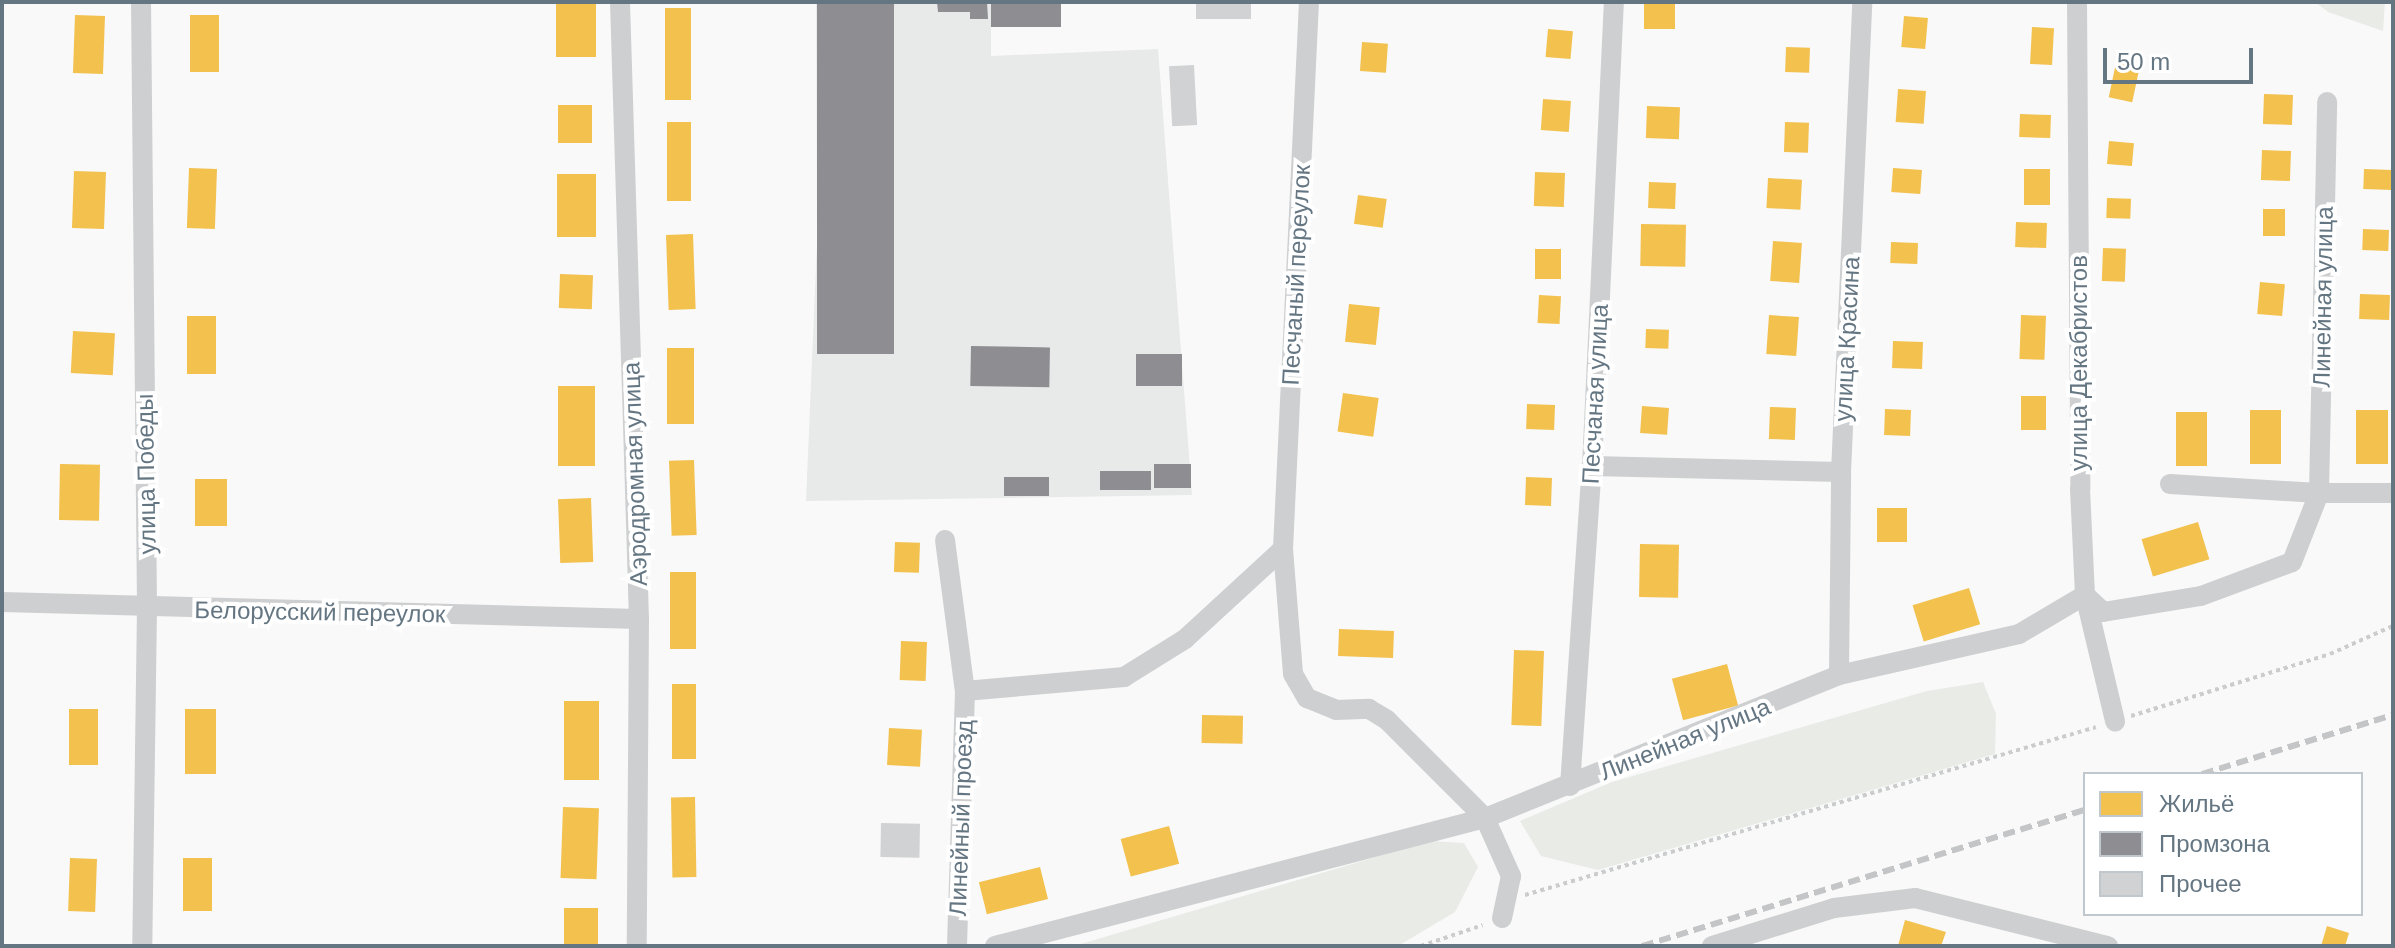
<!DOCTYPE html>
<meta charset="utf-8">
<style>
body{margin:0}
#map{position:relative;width:2395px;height:948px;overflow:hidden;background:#f9f9f9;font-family:Arial,sans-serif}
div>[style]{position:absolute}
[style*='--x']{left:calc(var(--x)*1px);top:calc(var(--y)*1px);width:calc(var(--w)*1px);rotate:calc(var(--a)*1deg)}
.built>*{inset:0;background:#e8e9e9}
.green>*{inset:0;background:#e8ebe6}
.homes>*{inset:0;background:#f2c14e;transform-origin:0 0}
.industry>*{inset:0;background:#8d8d92;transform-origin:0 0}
.building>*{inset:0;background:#d0d2d3;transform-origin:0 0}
.path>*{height:4px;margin-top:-2px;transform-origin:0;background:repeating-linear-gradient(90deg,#cbcccd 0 4px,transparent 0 8px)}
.minor>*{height:20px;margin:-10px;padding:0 10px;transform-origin:10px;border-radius:10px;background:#cecfd0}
.rail>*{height:6px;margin-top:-3px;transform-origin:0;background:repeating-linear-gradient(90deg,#c3c5c6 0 12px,transparent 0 18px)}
span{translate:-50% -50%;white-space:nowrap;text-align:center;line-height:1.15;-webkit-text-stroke:8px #fff;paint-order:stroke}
.street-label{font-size:24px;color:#657683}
.frame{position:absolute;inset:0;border:4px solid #657683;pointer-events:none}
.legend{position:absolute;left:2083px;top:772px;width:280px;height:144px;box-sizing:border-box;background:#fff;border:2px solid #c1c8cd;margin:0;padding:10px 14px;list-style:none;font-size:24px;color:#657683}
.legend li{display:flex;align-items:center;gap:16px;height:40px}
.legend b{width:40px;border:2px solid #c1c8cd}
.scale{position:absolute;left:2103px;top:48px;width:150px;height:36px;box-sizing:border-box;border:4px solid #657683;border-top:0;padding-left:10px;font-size:24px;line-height:28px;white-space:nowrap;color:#657683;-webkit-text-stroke:6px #fff;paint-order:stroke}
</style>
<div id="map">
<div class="built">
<i style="clip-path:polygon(816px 2px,991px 2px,991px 56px,1158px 49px,1192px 495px,806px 501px,817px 243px)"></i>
</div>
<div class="green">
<i style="clip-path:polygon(2315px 2px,2385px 2px,2383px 31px,2328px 12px)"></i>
<i style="clip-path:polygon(1983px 682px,1996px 714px,1995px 754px,1598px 870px,1541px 856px,1520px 821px,1612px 782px,1927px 691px)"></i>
<i style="clip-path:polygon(1430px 841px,1464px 843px,1478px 867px,1455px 912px,1398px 946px,1074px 946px)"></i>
</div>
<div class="homes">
<i style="left:556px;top:2px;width:40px;height:55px"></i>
<i style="left:1644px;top:2px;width:31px;height:27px"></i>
<i style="left:665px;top:8px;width:26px;height:92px"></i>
<i style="left:75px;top:15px;width:30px;height:58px;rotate:2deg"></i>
<i style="left:190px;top:15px;width:29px;height:57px"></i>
<i style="left:1904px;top:16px;width:24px;height:31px;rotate:5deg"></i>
<i style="left:2032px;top:27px;width:22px;height:37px;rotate:3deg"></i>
<i style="left:1548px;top:29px;width:25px;height:28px;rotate:5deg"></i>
<i style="left:1362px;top:42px;width:26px;height:29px;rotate:4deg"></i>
<i style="left:1786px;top:47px;width:24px;height:25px;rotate:2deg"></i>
<i style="left:2116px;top:63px;width:24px;height:35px;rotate:12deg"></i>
<i style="left:1898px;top:89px;width:28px;height:33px;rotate:4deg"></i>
<i style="left:2264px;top:94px;width:29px;height:30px;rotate:2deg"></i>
<i style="left:1543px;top:99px;width:28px;height:31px;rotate:4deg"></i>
<i style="left:558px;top:105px;width:34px;height:38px"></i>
<i style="left:1647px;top:106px;width:33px;height:32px;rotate:2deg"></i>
<i style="left:2020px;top:114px;width:31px;height:23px;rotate:2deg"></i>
<i style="left:667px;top:122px;width:24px;height:79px"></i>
<i style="left:1785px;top:122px;width:24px;height:30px;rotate:2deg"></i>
<i style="left:2109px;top:141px;width:25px;height:23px;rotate:5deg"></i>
<i style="left:2262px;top:150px;width:29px;height:30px;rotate:2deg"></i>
<i style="left:189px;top:168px;width:28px;height:60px;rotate:2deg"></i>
<i style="left:1893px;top:168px;width:29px;height:24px;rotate:4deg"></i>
<i style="left:2024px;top:169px;width:26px;height:36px"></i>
<i style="left:2364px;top:169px;width:29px;height:20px;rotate:2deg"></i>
<i style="left:74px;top:171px;width:32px;height:57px;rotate:2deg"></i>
<i style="left:1535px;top:172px;width:30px;height:34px;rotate:2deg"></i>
<i style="left:557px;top:174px;width:39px;height:63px"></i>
<i style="left:1768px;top:178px;width:34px;height:30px;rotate:3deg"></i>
<i style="left:1649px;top:182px;width:27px;height:26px;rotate:2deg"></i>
<i style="left:1358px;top:195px;width:29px;height:29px;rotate:8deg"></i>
<i style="left:2107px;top:198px;width:24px;height:20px;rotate:2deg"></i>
<i style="left:2263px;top:209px;width:22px;height:27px"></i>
<i style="left:2016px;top:222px;width:31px;height:25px;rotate:2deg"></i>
<i style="left:1641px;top:224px;width:45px;height:42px;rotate:1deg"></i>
<i style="left:2363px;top:229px;width:26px;height:21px;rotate:2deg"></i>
<i style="left:693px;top:234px;width:75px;height:27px;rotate:88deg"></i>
<i style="left:1773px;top:241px;width:29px;height:40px;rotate:4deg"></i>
<i style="left:1891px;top:242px;width:27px;height:21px;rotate:2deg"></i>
<i style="left:2103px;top:248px;width:23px;height:33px;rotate:2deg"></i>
<i style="left:1535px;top:249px;width:26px;height:30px"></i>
<i style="left:560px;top:274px;width:33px;height:34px;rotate:2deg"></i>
<i style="left:2260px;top:282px;width:25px;height:32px;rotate:5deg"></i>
<i style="left:2360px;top:294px;width:30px;height:25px;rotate:2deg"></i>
<i style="left:1539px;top:295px;width:22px;height:28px;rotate:3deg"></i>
<i style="left:1349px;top:304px;width:31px;height:38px;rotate:6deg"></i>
<i style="left:1769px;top:315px;width:30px;height:39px;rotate:4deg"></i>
<i style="left:2021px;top:315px;width:25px;height:44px;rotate:2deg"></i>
<i style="left:187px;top:316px;width:29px;height:58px"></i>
<i style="left:1646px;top:329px;width:23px;height:19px;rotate:2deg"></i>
<i style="left:73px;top:331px;width:42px;height:42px;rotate:3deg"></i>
<i style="left:1893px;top:341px;width:30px;height:27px;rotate:2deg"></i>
<i style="left:667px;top:348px;width:27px;height:76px"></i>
<i style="left:558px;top:386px;width:37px;height:80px"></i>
<i style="left:1343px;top:393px;width:36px;height:39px;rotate:8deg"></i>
<i style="left:2021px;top:396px;width:25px;height:34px"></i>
<i style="left:1527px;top:404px;width:28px;height:25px;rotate:2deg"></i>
<i style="left:1642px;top:406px;width:27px;height:27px;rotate:4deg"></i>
<i style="left:1770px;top:407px;width:26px;height:32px;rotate:2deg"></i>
<i style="left:1885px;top:409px;width:26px;height:26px;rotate:2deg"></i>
<i style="left:2250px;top:410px;width:31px;height:54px"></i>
<i style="left:2356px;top:410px;width:32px;height:54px"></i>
<i style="left:2176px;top:412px;width:31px;height:54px"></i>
<i style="left:694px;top:460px;width:75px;height:25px;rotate:88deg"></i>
<i style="left:60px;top:464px;width:40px;height:56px;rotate:1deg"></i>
<i style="left:1526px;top:477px;width:26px;height:28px;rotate:2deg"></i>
<i style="left:195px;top:479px;width:32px;height:47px"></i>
<i style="left:591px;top:498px;width:64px;height:33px;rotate:88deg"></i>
<i style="left:1877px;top:508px;width:30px;height:34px"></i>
<i style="left:2198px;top:522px;width:39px;height:59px;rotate:73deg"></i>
<i style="left:895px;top:542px;width:25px;height:30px;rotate:2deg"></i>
<i style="left:1640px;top:544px;width:39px;height:53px;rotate:1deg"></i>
<i style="left:670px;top:572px;width:26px;height:77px"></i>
<i style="left:1969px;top:588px;width:38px;height:59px;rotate:73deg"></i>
<i style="left:1339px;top:629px;width:55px;height:27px;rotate:2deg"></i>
<i style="left:901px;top:641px;width:26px;height:39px;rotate:2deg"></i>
<i style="left:1514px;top:650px;width:30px;height:75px;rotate:2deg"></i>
<i style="left:1727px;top:664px;width:43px;height:57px;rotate:75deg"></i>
<i style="left:672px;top:684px;width:24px;height:75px"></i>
<i style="left:564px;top:701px;width:35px;height:79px"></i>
<i style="left:69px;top:709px;width:29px;height:56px"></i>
<i style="left:185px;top:709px;width:31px;height:65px"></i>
<i style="left:1202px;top:715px;width:41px;height:28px;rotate:1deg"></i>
<i style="left:889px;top:728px;width:33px;height:37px;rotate:3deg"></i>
<i style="left:695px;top:797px;width:80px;height:24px;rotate:89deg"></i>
<i style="left:563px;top:807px;width:36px;height:71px;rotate:2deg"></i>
<i style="left:1169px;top:826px;width:39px;height:50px;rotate:75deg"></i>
<i style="left:70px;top:858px;width:27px;height:53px;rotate:2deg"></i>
<i style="left:212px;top:858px;width:53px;height:29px;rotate:90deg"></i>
<i style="left:1040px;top:867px;width:33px;height:63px;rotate:76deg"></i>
<i style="left:564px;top:908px;width:34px;height:38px"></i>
<i style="clip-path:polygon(1905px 920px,1946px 932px,1941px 946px,1898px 946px)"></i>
<i style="clip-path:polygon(2327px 926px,2349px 933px,2345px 946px,2321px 946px)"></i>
</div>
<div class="industry">
<i style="left:817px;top:2px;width:77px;height:352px"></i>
<i style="clip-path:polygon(937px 2px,987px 2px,988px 19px,970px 19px,970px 12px,938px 12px)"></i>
<i style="left:991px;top:2px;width:70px;height:25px"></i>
<i style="left:971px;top:346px;width:79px;height:40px;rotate:1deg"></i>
<i style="left:1136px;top:354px;width:46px;height:32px"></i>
<i style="left:1154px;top:464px;width:37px;height:24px"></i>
<i style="left:1100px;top:471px;width:51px;height:19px"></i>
<i style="left:1004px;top:477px;width:45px;height:19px"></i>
</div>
<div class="building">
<i style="left:1196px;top:2px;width:55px;height:17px"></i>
<i style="left:1194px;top:65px;width:60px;height:25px;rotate:87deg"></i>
<i style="left:881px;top:823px;width:39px;height:34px;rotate:1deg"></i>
</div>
<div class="path">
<i style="--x:2131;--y:716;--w:208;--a:-17.3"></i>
<i style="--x:2330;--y:654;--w:69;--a:-24"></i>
<i style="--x:1525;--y:895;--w:595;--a:-16.39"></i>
<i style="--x:1421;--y:946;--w:65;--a:-18.7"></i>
</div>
<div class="minor">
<i style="--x:141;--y:2;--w:606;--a:89.43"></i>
<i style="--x:147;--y:608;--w:338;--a:90.8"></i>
<i style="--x:620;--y:2;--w:617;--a:88.24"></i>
<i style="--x:639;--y:619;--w:327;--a:90.4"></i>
<i style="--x:2077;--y:2;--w:487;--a:89.6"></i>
<i style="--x:2080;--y:489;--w:106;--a:87.3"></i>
<i style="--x:2085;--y:595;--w:130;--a:76.6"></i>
<i style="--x:1592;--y:466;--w:249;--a:1.4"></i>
<i style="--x:2170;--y:484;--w:149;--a:3.5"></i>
<i style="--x:2319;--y:493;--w:391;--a:-88.8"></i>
<i style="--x:945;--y:540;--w:152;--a:82.5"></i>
<i style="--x:965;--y:691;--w:255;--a:91.8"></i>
<i style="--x:1283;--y:549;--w:548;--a:-87.28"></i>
<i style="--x:2;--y:602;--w:637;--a:1.53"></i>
<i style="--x:1839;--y:675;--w:203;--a:-89.4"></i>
<i style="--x:1841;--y:472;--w:470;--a:-87.4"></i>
<i style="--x:965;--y:691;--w:160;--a:-5"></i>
<i style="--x:1124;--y:677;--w:72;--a:-31.9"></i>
<i style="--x:1185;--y:639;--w:133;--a:-42.6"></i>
<i style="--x:1283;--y:549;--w:125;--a:85.4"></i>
<i style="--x:1293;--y:674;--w:28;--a:60"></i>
<i style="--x:1307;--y:698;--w:31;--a:22"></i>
<i style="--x:1336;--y:710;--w:33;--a:-2"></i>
<i style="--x:1369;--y:709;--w:21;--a:31"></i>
<i style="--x:1387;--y:720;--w:139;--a:45"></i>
<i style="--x:1485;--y:818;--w:64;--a:65.9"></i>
<i style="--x:1511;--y:876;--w:43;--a:102.1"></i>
<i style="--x:1570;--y:786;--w:321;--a:-86.1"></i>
<i style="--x:1592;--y:466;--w:465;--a:-87.3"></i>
<i style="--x:995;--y:946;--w:506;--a:-14.64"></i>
<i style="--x:1485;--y:818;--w:382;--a:-22"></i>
<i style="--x:1839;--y:675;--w:185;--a:-12.8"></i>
<i style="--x:2019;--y:634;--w:77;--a:-30.6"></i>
<i style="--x:2085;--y:595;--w:25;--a:43"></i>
<i style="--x:2103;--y:612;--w:99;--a:-9.3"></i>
<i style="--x:2201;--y:596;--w:97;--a:-20.5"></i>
<i style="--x:2292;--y:562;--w:74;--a:-68.6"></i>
<i style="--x:2319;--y:493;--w:74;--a:0"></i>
<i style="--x:1712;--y:946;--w:128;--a:-17.3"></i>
<i style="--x:1834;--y:908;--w:82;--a:-7"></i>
<i style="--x:1915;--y:898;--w:199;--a:14"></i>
</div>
<div class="rail">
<i style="--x:2202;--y:774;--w:200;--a:-17.2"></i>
<i style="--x:1642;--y:946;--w:463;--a:-17.1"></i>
</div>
<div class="street-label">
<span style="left:1296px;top:275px;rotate:-87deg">Песчаный переулок</span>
<span style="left:2323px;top:297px;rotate:-89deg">Линейная улица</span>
<span style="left:1847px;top:339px;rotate:-87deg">улица Красина</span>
<span style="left:2079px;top:363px;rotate:-90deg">улица Декабристов</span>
<span style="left:1595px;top:394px;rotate:-87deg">Песчаная улица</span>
<span style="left:146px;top:474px;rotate:-91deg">улица Победы</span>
<span style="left:635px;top:474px;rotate:-92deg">Аэродромная улица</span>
<span style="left:320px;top:612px;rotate:1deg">Белорусский переулок</span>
<span style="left:1685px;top:739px;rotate:-22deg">Линейная улица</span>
<span style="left:961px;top:818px;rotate:-88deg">Линейный проезд</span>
</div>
<div class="frame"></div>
<ul class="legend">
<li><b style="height:22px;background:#f2c14e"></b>Жильё</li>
<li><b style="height:22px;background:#8d8d92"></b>Промзона</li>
<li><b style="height:22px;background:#d0d2d3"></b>Прочее</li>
</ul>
<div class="scale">50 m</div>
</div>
